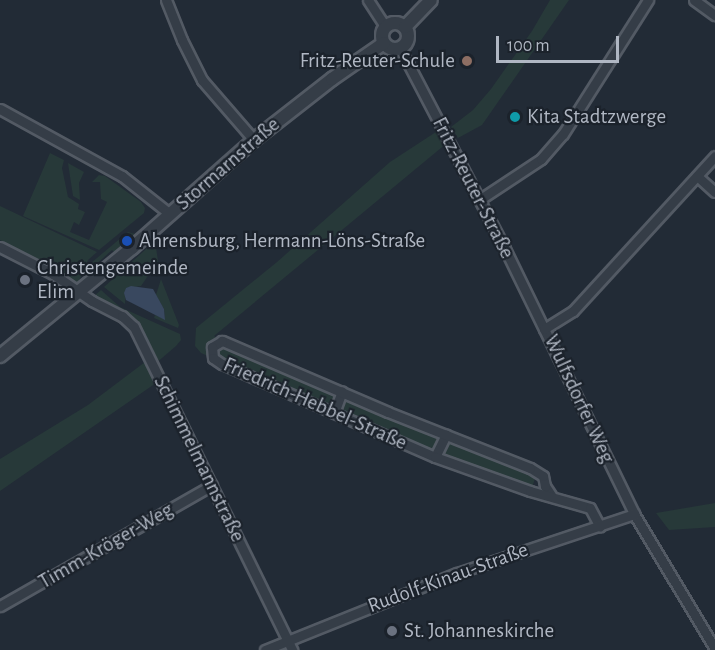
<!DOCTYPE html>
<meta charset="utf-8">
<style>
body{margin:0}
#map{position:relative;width:715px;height:650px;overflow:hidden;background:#222b36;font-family:"Alegreya Sans",sans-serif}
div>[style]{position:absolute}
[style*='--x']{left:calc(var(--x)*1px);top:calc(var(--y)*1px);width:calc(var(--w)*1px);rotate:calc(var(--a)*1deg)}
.green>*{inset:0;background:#273939}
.water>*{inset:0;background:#39485f}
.roads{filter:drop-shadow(2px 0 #535a64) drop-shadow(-2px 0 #535a64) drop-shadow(0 2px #535a64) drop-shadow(0 -2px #535a64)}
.minor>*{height:9px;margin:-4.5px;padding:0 4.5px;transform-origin:4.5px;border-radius:4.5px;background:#353d47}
.tertiary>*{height:12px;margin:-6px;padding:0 6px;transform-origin:6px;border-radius:6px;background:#353d47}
.tertiary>.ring{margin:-6px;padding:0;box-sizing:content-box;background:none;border:12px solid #353d47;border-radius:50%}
.dots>*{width:16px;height:16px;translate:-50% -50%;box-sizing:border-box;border:3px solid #1b222b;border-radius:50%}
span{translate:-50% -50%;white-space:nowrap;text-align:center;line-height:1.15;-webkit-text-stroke:4.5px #1b222b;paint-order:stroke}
.poi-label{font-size:21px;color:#b0b7c3}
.right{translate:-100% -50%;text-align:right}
.left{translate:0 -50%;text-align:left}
.street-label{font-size:21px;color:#b0b7c3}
.scale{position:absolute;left:496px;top:36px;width:123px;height:27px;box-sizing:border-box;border:3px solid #b0b7c3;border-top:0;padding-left:8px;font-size:18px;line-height:21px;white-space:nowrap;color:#b0b7c3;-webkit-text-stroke:4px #1b222b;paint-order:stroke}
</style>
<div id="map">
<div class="green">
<i style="clip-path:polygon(550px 0,569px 0,482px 125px,458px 138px,451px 127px,473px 110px,491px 89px,532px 31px)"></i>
<i style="clip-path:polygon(439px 130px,447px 143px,214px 336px,231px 347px,536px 475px,532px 488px,431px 451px,201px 353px,195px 346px,196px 328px,277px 262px,390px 162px)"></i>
<i style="clip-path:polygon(50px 153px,64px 160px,62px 168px,68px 197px,79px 204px,78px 209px,85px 212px,79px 225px,74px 222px,70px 232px,89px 240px,107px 202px,101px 199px,100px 182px,92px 182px,99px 175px,105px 176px,141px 202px,145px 208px,144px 213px,99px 250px,23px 216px)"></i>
<i style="clip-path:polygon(68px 163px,84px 172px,79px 183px,80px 200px,73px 196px)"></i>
<i style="clip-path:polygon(0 206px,97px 252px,88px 260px,78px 283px,75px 285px,0 240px)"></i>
<i style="clip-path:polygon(128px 232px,135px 234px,115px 253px,112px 250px,92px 268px,94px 271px,91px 273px,91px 263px)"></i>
<i style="clip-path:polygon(155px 241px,160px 274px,152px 270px,141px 286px,126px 288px,125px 304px,104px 287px)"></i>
<i style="clip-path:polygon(161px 279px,179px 325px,178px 328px,154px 318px,155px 315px,165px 319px,164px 309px,156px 295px)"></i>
<i style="clip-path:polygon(101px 290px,120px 307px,180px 334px,181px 340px,176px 346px,155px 364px,138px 331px,93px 297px)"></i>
<i style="clip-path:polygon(145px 362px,156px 383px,0 491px,0 459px,88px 405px)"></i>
<i style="clip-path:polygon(715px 503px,715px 527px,669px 530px,656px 513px)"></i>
</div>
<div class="water">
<i style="clip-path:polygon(131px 286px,153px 289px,164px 309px,165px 320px,126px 300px,124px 293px,126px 288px)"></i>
</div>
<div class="roads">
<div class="minor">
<i style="--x:166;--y:0;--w:43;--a:68.2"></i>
<i style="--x:182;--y:40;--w:45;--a:63.4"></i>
<i style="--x:202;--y:80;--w:79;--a:49.1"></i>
<i style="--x:368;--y:0;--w:31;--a:57"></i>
<i style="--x:694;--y:0;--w:26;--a:36"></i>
<i style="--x:400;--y:48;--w:227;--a:62.4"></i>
<i style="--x:505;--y:249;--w:295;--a:64"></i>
<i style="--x:634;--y:514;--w:157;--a:59"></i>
<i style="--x:0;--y:109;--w:139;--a:28.8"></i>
<i style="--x:122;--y:176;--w:61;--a:38.4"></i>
<i style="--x:697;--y:176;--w:24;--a:42"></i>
<i style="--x:479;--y:200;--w:74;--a:-33.5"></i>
<i style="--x:541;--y:159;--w:33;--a:-49"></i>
<i style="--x:563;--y:134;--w:159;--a:-57.6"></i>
<i style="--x:0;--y:247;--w:59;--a:27"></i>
<i style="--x:53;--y:274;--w:47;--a:34.7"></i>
<i style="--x:92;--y:301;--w:34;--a:27"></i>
<i style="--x:122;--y:316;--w:16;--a:43"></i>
<i style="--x:134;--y:327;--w:360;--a:63.9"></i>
<i style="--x:544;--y:329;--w:34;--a:-32"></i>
<i style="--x:573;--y:311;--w:210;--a:-47.5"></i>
<i style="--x:334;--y:413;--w:23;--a:-70"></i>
<i style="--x:435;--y:457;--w:25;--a:-64"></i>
<i style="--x:551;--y:495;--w:11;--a:-124"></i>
<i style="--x:545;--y:486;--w:10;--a:-101"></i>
<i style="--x:543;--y:476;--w:15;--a:-148"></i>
<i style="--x:530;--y:468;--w:153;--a:-158.5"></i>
<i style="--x:388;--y:412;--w:181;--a:-156.8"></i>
<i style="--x:222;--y:341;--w:12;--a:149"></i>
<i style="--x:212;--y:347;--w:11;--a:85"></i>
<i style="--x:213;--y:358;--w:11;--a:34"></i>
<i style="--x:222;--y:364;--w:232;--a:23.6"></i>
<i style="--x:435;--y:457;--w:101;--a:19.7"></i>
<i style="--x:530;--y:491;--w:62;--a:15.8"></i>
<i style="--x:590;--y:508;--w:21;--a:62"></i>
<i style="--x:0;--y:606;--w:244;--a:-29.7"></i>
<i style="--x:265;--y:650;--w:207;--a:-21.9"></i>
<i style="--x:457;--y:573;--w:187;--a:-18.4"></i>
</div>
<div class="tertiary">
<i class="ring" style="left:382px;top:23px;width:14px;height:14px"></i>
<i style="--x:405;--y:27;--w:37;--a:-46"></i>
<i style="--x:0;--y:356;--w:171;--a:-39.3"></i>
<i style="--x:132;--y:248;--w:163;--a:-41.5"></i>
<i style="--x:254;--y:140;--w:99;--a:-38"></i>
<i style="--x:332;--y:79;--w:63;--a:-34.7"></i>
</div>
</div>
<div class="dots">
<i style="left:467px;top:61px;background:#8d6e63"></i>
<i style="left:515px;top:117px;background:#0f9aa8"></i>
<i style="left:127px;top:241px;background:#1a4fb4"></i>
<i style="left:25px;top:280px;background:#6b7280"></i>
<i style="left:392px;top:631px;background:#6b7280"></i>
</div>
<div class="poi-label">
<span class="right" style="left:455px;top:61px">Fritz-Reuter-Schule</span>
<span class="left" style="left:527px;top:117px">Kita Stadtzwerge</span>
<span class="left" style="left:139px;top:241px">Ahrensburg, Hermann-Löns-Straße</span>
<span class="left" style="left:37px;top:280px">Christengemeinde<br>Elim</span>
<span class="left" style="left:404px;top:631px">St. Johanneskirche</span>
</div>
<div class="street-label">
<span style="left:228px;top:164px;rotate:-41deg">Stormarnstraße</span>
<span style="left:473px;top:188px;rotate:63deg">Fritz-Reuter-Straße</span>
<span style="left:579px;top:399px;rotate:65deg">Wulfsdorfer Weg</span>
<span style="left:315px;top:404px;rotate:24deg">Friedrich-Hebbel-Straße</span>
<span style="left:199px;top:459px;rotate:64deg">Schimmelmannstraße</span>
<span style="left:106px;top:546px;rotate:-30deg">Timm-Kröger-Weg</span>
<span style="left:448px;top:578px;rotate:-20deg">Rudolf-Kinau-Straße</span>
</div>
<div class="scale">100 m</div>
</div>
